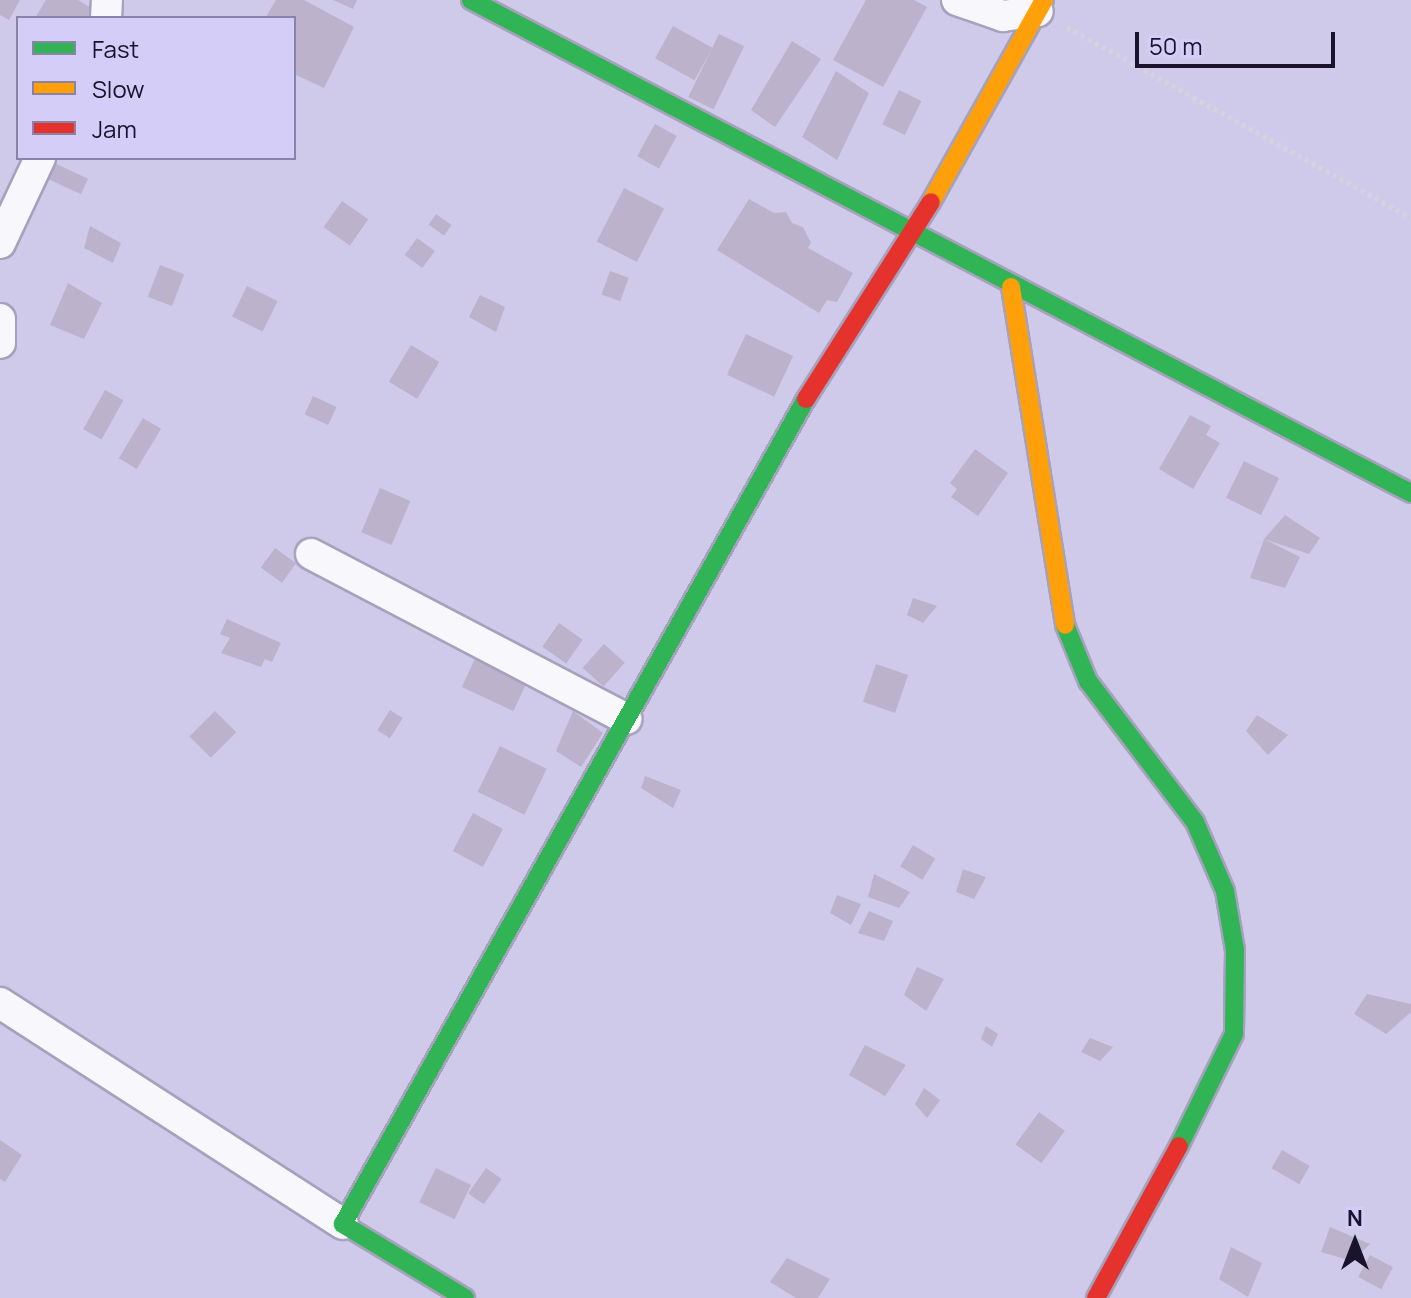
<!DOCTYPE html>
<style>
body{margin:0}
#map{position:relative;width:1411px;height:1298px;overflow:hidden;background:#cfcaea;font-family:Manrope,sans-serif}
div>[style]{position:absolute}
[style*='--x']{left:calc(var(--x)*1px);top:calc(var(--y)*1px);width:calc(var(--w)*1px);rotate:calc(var(--a)*1deg)}
.building>*{inset:0;background:#bcb2cc;transform-origin:0 0}
.path>*{height:5px;margin-top:-2.5px;transform-origin:0;background:repeating-linear-gradient(90deg,#d4d2dd 0 4px,transparent 0 8px)}
.roads{filter:drop-shadow(2px 0 #a6a1bc) drop-shadow(-2px 0 #a6a1bc) drop-shadow(0 2px #a6a1bc) drop-shadow(0 -2px #a6a1bc)}
.street>*{height:30px;margin:-15px;padding:0 15px;transform-origin:15px;border-radius:15px;background:#f8f7fc}
.fast>*{height:18px;margin:-9px;padding:0 9px;transform-origin:9px;border-radius:9px;background:#30b455}
.slow>*{height:18px;margin:-9px;padding:0 9px;transform-origin:9px;border-radius:9px;background:#ff9f0a}
.jam>*{height:18px;margin:-9px;padding:0 9px;transform-origin:9px;border-radius:9px;background:#e5322d}
span{translate:-50% -50%;white-space:nowrap;text-align:center;line-height:1.15;-webkit-text-stroke:8px #d3cdf8;paint-order:stroke}
.legend{position:absolute;left:16px;top:16px;width:280px;height:144px;box-sizing:border-box;background:#d3cdf8;border:2px solid #8983a7;margin:0;padding:10px 14px;list-style:none;font-size:24px;color:#19132d}
.legend li{display:flex;align-items:center;gap:16px;height:40px}
.legend b{width:40px;border:2px solid #8983a7}
.north{position:absolute;left:1315px;top:1202px;width:80px;height:80px;-webkit-text-stroke:6px #d3cdf8;paint-order:stroke;rotate:0deg;font-size:22px;font-weight:700;line-height:32px;text-align:center;color:#19132d}
.north::after{content:'';display:block;margin:auto;width:28px;height:36px;background:#19132d;clip-path:polygon(50% 0,100% 100%,50% 72%,0 100%)}
.scale{position:absolute;left:1135px;top:32px;width:200px;height:36px;box-sizing:border-box;border:4px solid #19132d;border-top:0;padding-left:10px;font-size:24px;line-height:28px;white-space:nowrap;color:#19132d;-webkit-text-stroke:6px #d3cdf8;paint-order:stroke}
</style>
<div id="map">
<div class="building">
<i style="clip-path:polygon(0 0,20px 0,9px 20px,0 15px)"></i>
<i style="clip-path:polygon(46px 0,78px 0,99px 13px,95px 18px,35px 18px)"></i>
<i style="clip-path:polygon(276px 0,304px 0,354px 27px,324px 88px,294px 74px,294px 18px,265px 18px)"></i>
<i style="clip-path:polygon(333px 0,357px 0,353px 9px)"></i>
<i style="clip-path:polygon(866px 0,914px 0,927px 7px,883px 87px,833px 60px)"></i>
<i style="left:673px;top:26px;width:45px;height:37px;rotate:29deg"></i>
<i style="left:719px;top:34px;width:28px;height:70px;rotate:26deg"></i>
<i style="clip-path:polygon(792px 41px,821px 59px,775px 127px,751px 110px)"></i>
<i style="clip-path:polygon(836px 71px,869px 93px,837px 160px,802px 137px)"></i>
<i style="left:899px;top:90px;width:25px;height:38px;rotate:26deg"></i>
<i style="left:655px;top:124px;width:25px;height:37px;rotate:29deg"></i>
<i style="left:50px;top:161px;width:42px;height:17px;rotate:25deg"></i>
<i style="left:624px;top:188px;width:45px;height:60px;rotate:27deg"></i>
<i style="clip-path:polygon(749px 199px,774px 213px,786px 212px,792px 223px,803px 227px,811px 243px,808px 248px,853px 273px,837px 302px,827px 300px,819px 313px,717px 250px)"></i>
<i style="left:342px;top:201px;width:32px;height:32px;rotate:35deg"></i>
<i style="left:436px;top:214px;width:19px;height:13px;rotate:35deg"></i>
<i style="clip-path:polygon(90px 226px,121px 243px,113px 263px,84px 248px)"></i>
<i style="left:417px;top:238px;width:22px;height:21px;rotate:36deg"></i>
<i style="left:160px;top:265px;width:26px;height:34px;rotate:21deg"></i>
<i style="left:610px;top:271px;width:20px;height:25px;rotate:20deg"></i>
<i style="clip-path:polygon(68px 283px,102px 303px,84px 339px,50px 325px)"></i>
<i style="left:247px;top:286px;width:34px;height:34px;rotate:26deg"></i>
<i style="clip-path:polygon(480px 295px,505px 307px,496px 332px,469px 317px)"></i>
<i style="left:746px;top:334px;width:52px;height:45px;rotate:25deg"></i>
<i style="left:411px;top:345px;width:33px;height:43px;rotate:31deg"></i>
<i style="left:105px;top:390px;width:21px;height:45px;rotate:29deg"></i>
<i style="left:313px;top:396px;width:26px;height:20px;rotate:25deg"></i>
<i style="clip-path:polygon(1190px 415px,1211px 426px,1206px 435px,1220px 443px,1193px 489px,1159px 469px)"></i>
<i style="left:143px;top:418px;width:21px;height:47px;rotate:31deg"></i>
<i style="clip-path:polygon(975px 449px,1008px 473px,978px 516px,951px 497px,957px 489px,950px 483px)"></i>
<i style="left:1244px;top:461px;width:39px;height:41px;rotate:26deg"></i>
<i style="left:380px;top:488px;width:33px;height:48px;rotate:23deg"></i>
<i style="clip-path:polygon(1285px 515px,1320px 538px,1309px 554px,1264px 539px,1300px 557px,1285px 588px,1250px 578px,1264px 539px)"></i>
<i style="left:275px;top:548px;width:26px;height:24px;rotate:36deg"></i>
<i style="clip-path:polygon(913px 598px,937px 606px,923px 623px,907px 615px)"></i>
<i style="clip-path:polygon(227px 619px,281px 643px,272px 662px,265px 659px,261px 667px,221px 653px,230px 638px,220px 634px)"></i>
<i style="left:559px;top:623px;width:29px;height:29px;rotate:35deg"></i>
<i style="left:604px;top:644px;width:28px;height:32px;rotate:42deg"></i>
<i style="left:480px;top:648px;width:57px;height:43px;rotate:25deg"></i>
<i style="left:876px;top:664px;width:34px;height:40px;rotate:19deg"></i>
<i style="left:390px;top:710px;width:15px;height:24px;rotate:32deg"></i>
<i style="left:215px;top:711px;width:30px;height:36px;rotate:45deg"></i>
<i style="clip-path:polygon(573px 711px,603px 733px,581px 767px,556px 751px)"></i>
<i style="clip-path:polygon(1257px 715px,1288px 735px,1268px 755px,1246px 731px)"></i>
<i style="left:500px;top:746px;width:52px;height:51px;rotate:26deg"></i>
<i style="clip-path:polygon(645px 776px,681px 790px,673px 808px,641px 788px)"></i>
<i style="left:473px;top:813px;width:34px;height:43px;rotate:28deg"></i>
<i style="left:913px;top:845px;width:26px;height:25px;rotate:31deg"></i>
<i style="clip-path:polygon(963px 869px,986px 877px,974px 899px,956px 892px)"></i>
<i style="clip-path:polygon(874px 874px,910px 892px,899px 908px,868px 897px)"></i>
<i style="clip-path:polygon(837px 895px,861px 904px,851px 925px,830px 913px)"></i>
<i style="clip-path:polygon(869px 911px,893px 921px,884px 941px,858px 933px)"></i>
<i style="clip-path:polygon(917px 967px,944px 979px,926px 1011px,904px 995px)"></i>
<i style="clip-path:polygon(1367px 994px,1411px 1004px,1411px 1012px,1386px 1034px,1354px 1014px)"></i>
<i style="clip-path:polygon(986px 1026px,998px 1034px,992px 1047px,981px 1039px)"></i>
<i style="clip-path:polygon(1090px 1038px,1113px 1047px,1100px 1061px,1081px 1052px)"></i>
<i style="clip-path:polygon(865px 1045px,906px 1065px,885px 1096px,849px 1075px)"></i>
<i style="clip-path:polygon(924px 1088px,940px 1100px,927px 1118px,915px 1104px)"></i>
<i style="left:1039px;top:1112px;width:32px;height:40px;rotate:36deg"></i>
<i style="clip-path:polygon(0 1140px,22px 1155px,5px 1182px,0 1179px)"></i>
<i style="left:1282px;top:1150px;width:32px;height:21px;rotate:30deg"></i>
<i style="left:436px;top:1168px;width:39px;height:38px;rotate:26deg"></i>
<i style="left:486px;top:1168px;width:19px;height:31px;rotate:35deg"></i>
<i style="clip-path:polygon(1330px 1227px,1370px 1244px,1352px 1261px,1321px 1252px)"></i>
<i style="clip-path:polygon(1231px 1247px,1262px 1263px,1248px 1297px,1219px 1279px)"></i>
<i style="left:1370px;top:1255px;width:26px;height:25px;rotate:28deg"></i>
<i style="clip-path:polygon(787px 1258px,830px 1279px,818px 1298px,796px 1298px,770px 1282px)"></i>
</div>
<div class="path">
<i style="--x:1067;--y:27;--w:393;--a:29"></i>
</div>
<div class="roads">
<div class="street">
<i style="--x:957;--y:0;--w:49;--a:19.2"></i>
<i style="--x:1003;--y:16;--w:35;--a:-8"></i>
<i style="--x:106;--y:18;--w:18;--a:-87"></i>
<i style="--x:0;--y:243;--w:94;--a:-64.8"></i>
<i style="--x:0;--y:319;--w:24;--a:90"></i>
<i style="--x:311;--y:554;--w:356;--a:27.6"></i>
<i style="--x:0;--y:1003;--w:408;--a:32.8"></i>
</div>
<div class="fast">
<i style="--x:471;--y:0;--w:1061;--a:27.68"></i>
<i style="--x:1065;--y:625;--w:61;--a:67.7"></i>
<i style="--x:1088;--y:681;--w:177;--a:52.8"></i>
<i style="--x:1195;--y:822;--w:75;--a:66.5"></i>
<i style="--x:1225;--y:891;--w:60;--a:80.4"></i>
<i style="--x:1235;--y:950;--w:84;--a:90.7"></i>
<i style="--x:1234;--y:1034;--w:125;--a:116.2"></i>
<i style="--x:465;--y:1298;--w:143;--a:-148.8"></i>
<i style="--x:343;--y:1224;--w:946;--a:-60.7"></i>
</div>
<div class="slow">
<i style="--x:931;--y:202;--w:231;--a:-60.8"></i>
<i style="--x:1011;--y:287;--w:342;--a:80.9"></i>
</div>
<div class="jam">
<i style="--x:806;--y:399;--w:233;--a:-57.6"></i>
<i style="--x:1096;--y:1298;--w:173;--a:-61.4"></i>
</div>
</div>
<ul class="legend">
<li><b style="height:10px;background:#30b455"></b>Fast</li>
<li><b style="height:10px;background:#ff9f0a"></b>Slow</li>
<li><b style="height:10px;background:#e5322d"></b>Jam</li>
</ul>
<div class="north">N</div>
<div class="scale">50 m</div>
</div>
